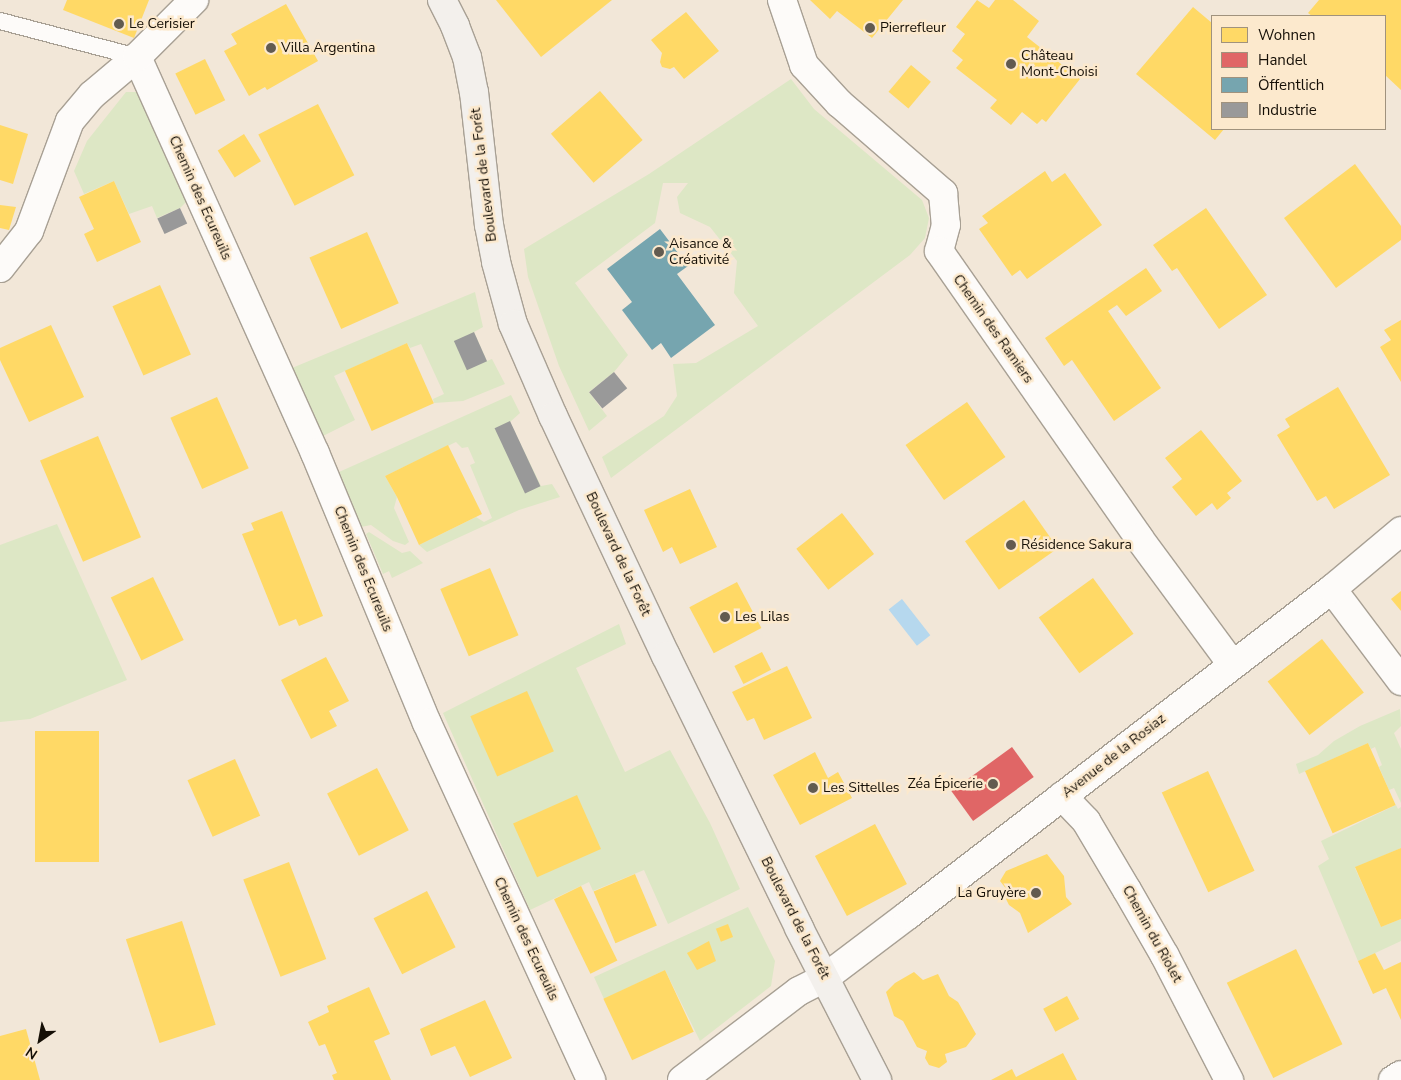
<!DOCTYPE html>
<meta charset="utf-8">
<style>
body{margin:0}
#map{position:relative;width:1401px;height:1080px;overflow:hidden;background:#f2e7d8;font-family:"Nunito Sans",sans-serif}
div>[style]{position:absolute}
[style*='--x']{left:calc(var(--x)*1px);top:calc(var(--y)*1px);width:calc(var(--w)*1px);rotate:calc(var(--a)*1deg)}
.green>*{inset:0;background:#dde7c5}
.water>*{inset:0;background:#b6d8ee;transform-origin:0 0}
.homes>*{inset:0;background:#ffd966;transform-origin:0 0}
.shops>*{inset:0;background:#e06666;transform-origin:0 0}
.public>*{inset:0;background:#76a5af}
.industry>*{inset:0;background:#999;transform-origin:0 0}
.roads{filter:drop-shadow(1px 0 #a8a094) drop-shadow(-1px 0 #a8a094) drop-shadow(0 1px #a8a094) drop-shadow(0 -1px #a8a094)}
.lane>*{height:16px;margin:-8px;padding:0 8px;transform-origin:8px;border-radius:8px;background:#fdfbf9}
.street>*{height:28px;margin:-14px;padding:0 14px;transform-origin:14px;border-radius:14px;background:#fdfbf9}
.secondary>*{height:28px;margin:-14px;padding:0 14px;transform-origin:14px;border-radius:14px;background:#f3f0ec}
.dots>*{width:14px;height:14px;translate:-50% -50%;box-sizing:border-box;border:2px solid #fce9cd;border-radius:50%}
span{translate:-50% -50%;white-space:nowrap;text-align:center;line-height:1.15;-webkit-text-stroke:5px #fce9cd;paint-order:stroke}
.poi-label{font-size:14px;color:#150f06}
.left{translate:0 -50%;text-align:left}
.right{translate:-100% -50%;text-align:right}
.street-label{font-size:14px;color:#150f06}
.legend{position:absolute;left:1211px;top:15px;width:175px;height:115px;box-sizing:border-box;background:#fce9cd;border:1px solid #a0927d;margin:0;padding:6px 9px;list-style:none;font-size:15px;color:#150f06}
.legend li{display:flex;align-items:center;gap:10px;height:25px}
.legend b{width:25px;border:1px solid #a0927d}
.north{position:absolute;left:15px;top:1015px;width:50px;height:50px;-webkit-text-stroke:4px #fce9cd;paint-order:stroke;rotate:213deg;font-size:14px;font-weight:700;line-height:20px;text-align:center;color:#150f06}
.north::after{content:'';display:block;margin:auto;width:18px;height:22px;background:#150f06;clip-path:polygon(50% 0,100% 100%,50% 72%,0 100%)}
</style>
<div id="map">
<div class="green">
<i style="clip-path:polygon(791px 79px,814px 109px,922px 200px,929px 218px,925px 238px,910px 255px,611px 478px,602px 457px,664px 416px,677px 396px,673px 364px,696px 363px,758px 326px,734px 293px,737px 261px,710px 227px,680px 213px,677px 197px,688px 183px,663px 183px,655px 223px,575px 283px,628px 355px,614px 372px,589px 392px,607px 416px,589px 431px,559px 366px,528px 277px,524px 249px,649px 174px)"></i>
<i style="clip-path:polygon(126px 92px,140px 92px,190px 198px,180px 208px,157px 218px,152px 206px,129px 214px,114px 181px,84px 194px,74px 171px,87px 141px)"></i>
<i style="clip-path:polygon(475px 292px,483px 327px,474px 332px,487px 361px,492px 359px,505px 384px,463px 401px,434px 403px,433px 399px,444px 394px,421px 344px,410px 348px,407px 343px,334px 376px,355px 420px,323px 436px,292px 368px)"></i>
<i style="clip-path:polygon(511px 395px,520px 413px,510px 422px,541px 486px,552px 484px,560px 497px,519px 510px,427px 552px,419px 545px,476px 517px,484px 522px,492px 518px,470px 465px,475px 463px,468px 447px,462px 448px,456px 442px,385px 476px,397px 497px,394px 508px,409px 542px,405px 545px,393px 541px,371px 525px,361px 527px,339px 472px)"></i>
<i style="clip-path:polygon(57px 524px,127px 680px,30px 719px,0 722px,0 545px)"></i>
<i style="clip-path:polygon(369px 532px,402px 553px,410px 551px,423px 563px,392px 578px,389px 571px,383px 574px,366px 534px)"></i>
<i style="clip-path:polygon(619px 624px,626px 644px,576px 668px,625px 772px,670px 750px,710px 823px,740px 889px,668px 924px,644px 870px,593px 891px,589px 882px,530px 910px,443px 713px)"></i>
<i style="clip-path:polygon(1400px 709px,1401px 726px,1394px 733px,1401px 749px,1401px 803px,1394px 788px,1389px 790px,1379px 767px,1382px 765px,1375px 747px,1371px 749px,1368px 743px,1299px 774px,1296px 764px,1318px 755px,1334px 741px,1360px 726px)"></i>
<i style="clip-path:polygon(1396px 805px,1398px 809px,1401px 807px,1401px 848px,1355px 868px,1381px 927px,1401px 919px,1401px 941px,1358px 961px,1318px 866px,1329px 859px,1321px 841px)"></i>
<i style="clip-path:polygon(748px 907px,775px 961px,771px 986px,700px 1041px,665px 970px,604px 999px,594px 977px)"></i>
</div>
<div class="water">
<i style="left:902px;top:599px;width:46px;height:17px;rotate:52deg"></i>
</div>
<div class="homes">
<i style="clip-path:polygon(67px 0,149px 0,134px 38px,63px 10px)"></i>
<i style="clip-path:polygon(496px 0,612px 0,541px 57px)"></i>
<i style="clip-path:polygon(810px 0,903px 0,872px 38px,837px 11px,830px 19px)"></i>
<i style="clip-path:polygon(977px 0,989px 8px,995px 0,1013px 0,1039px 21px,1027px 37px,1080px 79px,1046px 122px,1042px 119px,1037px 124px,1022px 112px,1011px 125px,990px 108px,997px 100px,956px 68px,963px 60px,952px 51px,965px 34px,956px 27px)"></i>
<i style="clip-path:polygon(1319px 0,1401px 0,1401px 90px,1385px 75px,1385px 16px,1312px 16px,1308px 13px)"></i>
<i style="clip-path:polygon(286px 4px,318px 61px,267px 90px,265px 87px,249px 96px,224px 51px,237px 44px,231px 34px)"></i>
<i style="clip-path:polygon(1193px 7px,1212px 23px,1212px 129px,1224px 129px,1215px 140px,1136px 74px)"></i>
<i style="clip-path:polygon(686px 12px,719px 51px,684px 79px,674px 67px,670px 69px,662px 67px,660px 62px,662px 53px,651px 40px)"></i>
<i style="left:205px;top:59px;width:46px;height:33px;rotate:64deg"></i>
<i style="left:911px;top:65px;width:26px;height:35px;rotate:40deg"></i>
<i style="left:600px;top:91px;width:65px;height:65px;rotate:49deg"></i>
<i style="left:318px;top:104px;width:80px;height:67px;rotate:63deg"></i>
<i style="clip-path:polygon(0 125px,28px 134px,13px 184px,0 180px)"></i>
<i style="left:244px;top:134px;width:32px;height:31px;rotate:58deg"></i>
<i style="clip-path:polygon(1355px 164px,1401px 226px,1401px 240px,1336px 288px,1284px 218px)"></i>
<i style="clip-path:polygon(1045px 171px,1052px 182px,1065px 173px,1102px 225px,1027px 279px,1020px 270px,1012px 276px,979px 229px,988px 223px,982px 216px)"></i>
<i style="clip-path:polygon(114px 181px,141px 242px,97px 262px,84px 234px,94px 229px,79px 197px)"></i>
<i style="clip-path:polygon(0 205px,16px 207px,9px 230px,0 228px)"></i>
<i style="clip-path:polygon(1206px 208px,1267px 295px,1219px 329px,1177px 268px,1172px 271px,1153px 245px)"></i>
<i style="left:367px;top:232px;width:78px;height:63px;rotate:66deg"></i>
<i style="clip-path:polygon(1146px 268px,1162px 291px,1126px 316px,1117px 305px,1108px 311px,1161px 388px,1114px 421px,1072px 360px,1064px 366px,1045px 338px)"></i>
<i style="left:160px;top:285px;width:76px;height:52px;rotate:66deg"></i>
<i style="clip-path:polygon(1401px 320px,1401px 382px,1380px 347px,1391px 340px,1384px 330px)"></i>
<i style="clip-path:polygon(51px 325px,84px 397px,29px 422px,0 360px,0 348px)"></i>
<i style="left:407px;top:343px;width:66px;height:68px;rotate:66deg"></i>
<i style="clip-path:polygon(1338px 387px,1390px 475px,1334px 509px,1326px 496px,1317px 501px,1277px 435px,1290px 427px,1285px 419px)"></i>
<i style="left:217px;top:397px;width:78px;height:51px;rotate:66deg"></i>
<i style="left:967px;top:402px;width:67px;height:75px;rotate:55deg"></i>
<i style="clip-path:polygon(1201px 430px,1242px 481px,1227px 493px,1231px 498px,1217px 510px,1212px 503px,1196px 516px,1172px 487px,1182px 479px,1165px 458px)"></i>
<i style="left:98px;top:436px;width:110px;height:63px;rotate:67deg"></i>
<i style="clip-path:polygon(448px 445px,482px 514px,419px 545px,397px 497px,385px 476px)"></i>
<i style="clip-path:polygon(690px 489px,717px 547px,680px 564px,672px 547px,663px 552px,644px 510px)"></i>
<i style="left:1024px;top:500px;width:59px;height:72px;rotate:55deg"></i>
<i style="clip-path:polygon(282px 511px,323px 616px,299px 626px,296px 619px,279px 626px,242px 534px,254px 530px,251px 523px)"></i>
<i style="left:842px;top:513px;width:52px;height:58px;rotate:52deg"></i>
<i style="left:490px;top:568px;width:73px;height:54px;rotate:67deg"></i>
<i style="left:153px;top:577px;width:70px;height:47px;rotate:64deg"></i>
<i style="left:1093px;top:578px;width:69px;height:67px;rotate:54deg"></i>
<i style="left:737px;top:582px;width:52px;height:54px;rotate:62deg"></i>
<i style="clip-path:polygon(1401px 591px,1401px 611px,1391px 599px)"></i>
<i style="left:1322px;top:639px;width:68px;height:69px;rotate:52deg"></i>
<i style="left:762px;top:652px;width:20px;height:31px;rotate:63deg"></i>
<i style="clip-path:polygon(326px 657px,349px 701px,329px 711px,337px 726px,311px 739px,281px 680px)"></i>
<i style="clip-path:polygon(787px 666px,812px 718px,764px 740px,754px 718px,747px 721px,732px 692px)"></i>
<i style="left:527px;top:691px;width:66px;height:62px;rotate:66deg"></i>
<i style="left:35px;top:731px;width:64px;height:131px"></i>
<i style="left:1368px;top:743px;width:68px;height:69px;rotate:66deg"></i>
<i style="clip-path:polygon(815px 752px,828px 778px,838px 772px,852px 798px,800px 825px,773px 775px)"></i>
<i style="left:235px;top:759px;width:62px;height:52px;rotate:66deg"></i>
<i style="left:377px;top:768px;width:70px;height:56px;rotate:63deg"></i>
<i style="left:1208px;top:771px;width:110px;height:51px;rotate:65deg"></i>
<i style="left:577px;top:795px;width:59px;height:70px;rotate:66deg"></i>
<i style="left:875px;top:824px;width:68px;height:68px;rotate:62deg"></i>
<i style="clip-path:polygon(1401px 848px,1401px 919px,1381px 927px,1355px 867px)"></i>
<i style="clip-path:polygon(1047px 854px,1064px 876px,1066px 897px,1072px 904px,1028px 933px,1020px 913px,1009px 905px,1006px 899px,1007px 890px,1000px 881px,1006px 871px)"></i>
<i style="left:289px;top:862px;width:104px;height:49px;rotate:69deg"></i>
<i style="left:635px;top:874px;width:56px;height:45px;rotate:67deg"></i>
<i style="left:581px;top:886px;width:83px;height:30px;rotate:64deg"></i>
<i style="left:427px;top:891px;width:63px;height:60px;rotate:63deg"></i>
<i style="left:182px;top:921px;width:109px;height:59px;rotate:72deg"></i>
<i style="left:728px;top:924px;width:14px;height:13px;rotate:69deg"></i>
<i style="clip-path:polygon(709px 941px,716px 961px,697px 970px,687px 953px)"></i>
<i style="left:1296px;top:949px;width:106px;height:77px;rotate:64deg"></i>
<i style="clip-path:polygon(1375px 953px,1384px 970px,1401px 962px,1401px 1020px,1386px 988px,1373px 994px,1358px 961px)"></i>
<i style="left:665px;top:970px;width:68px;height:68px;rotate:65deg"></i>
<i style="clip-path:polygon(914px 972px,923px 980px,938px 974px,949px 996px,958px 1002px,976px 1034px,966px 1047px,945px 1054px,947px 1062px,939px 1068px,929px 1065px,925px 1058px,927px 1051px,917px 1047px,903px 1021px,894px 1016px,886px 992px,895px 983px)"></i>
<i style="clip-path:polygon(369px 987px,390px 1034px,374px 1041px,391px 1080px,334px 1080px,332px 1075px,337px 1073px,325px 1044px,319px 1046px,308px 1022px,329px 1012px,327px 1006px)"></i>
<i style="left:1067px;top:996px;width:26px;height:27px;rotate:62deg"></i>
<i style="clip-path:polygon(485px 1000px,512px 1058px,470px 1077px,455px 1046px,431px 1056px,420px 1029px)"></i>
<i style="clip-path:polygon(26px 1029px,40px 1080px,0 1080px,0 1036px)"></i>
<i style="clip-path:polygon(1063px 1053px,1077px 1080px,991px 1080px,1012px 1069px,1016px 1077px)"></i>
</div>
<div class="shops">
<i style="left:1012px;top:747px;width:37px;height:75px;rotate:54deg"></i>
</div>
<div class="public">
<i style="clip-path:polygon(660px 229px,688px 266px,677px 274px,715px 325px,671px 358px,661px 343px,652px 350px,622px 310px,632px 302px,607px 269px)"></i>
</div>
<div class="industry">
<i style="left:180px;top:208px;width:17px;height:25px;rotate:65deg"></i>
<i style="left:474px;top:332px;width:32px;height:22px;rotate:66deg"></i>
<i style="left:614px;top:372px;width:21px;height:32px;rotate:51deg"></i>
<i style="left:510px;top:421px;width:72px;height:17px;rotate:65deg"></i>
</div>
<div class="roads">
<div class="lane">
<i style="--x:0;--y:21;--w:142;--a:14.7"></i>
</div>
<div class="street">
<i style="--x:782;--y:0;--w:69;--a:71.3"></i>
<i style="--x:804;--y:65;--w:52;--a:47.4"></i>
<i style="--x:839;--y:103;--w:138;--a:40.9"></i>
<i style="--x:943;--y:193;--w:32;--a:85"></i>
<i style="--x:946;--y:225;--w:27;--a:105"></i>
<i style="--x:939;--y:251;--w:350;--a:55.1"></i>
<i style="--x:1139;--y:538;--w:157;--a:53.6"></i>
<i style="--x:137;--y:57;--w:434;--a:65.8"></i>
<i style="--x:315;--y:453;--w:292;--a:67.5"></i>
<i style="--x:427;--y:723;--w:393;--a:65.3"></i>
<i style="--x:0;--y:268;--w:47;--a:-51.9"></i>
<i style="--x:29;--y:231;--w:117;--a:-69.6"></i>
<i style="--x:70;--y:121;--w:34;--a:-50"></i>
<i style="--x:92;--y:95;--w:59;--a:-40.2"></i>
<i style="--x:137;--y:57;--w:81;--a:-45"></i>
<i style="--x:1332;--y:589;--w:115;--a:53.1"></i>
<i style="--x:1062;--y:796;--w:35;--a:46"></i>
<i style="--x:1086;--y:821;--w:80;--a:59.3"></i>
<i style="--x:1127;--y:890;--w:76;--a:60.1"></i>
<i style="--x:1165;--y:956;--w:140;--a:62.7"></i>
<i style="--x:682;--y:1080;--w:147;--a:-37.3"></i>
<i style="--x:799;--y:991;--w:30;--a:-27"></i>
<i style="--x:826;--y:977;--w:103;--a:-37.1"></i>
<i style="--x:908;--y:915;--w:535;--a:-37.56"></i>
<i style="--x:1332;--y:589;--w:90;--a:-40"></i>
<i style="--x:1393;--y:1080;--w:9;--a:-32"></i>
</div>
<div class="secondary">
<i style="--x:442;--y:0;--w:29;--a:63"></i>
<i style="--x:455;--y:26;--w:33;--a:69"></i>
<i style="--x:467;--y:57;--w:36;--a:79"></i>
<i style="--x:474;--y:92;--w:134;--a:83.6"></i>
<i style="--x:489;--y:225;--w:38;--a:79"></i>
<i style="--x:496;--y:262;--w:64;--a:74.7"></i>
<i style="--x:513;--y:324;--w:100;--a:66.5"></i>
<i style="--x:553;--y:416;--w:265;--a:64.8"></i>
<i style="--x:666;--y:656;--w:303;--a:63.9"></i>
<i style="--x:799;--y:928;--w:171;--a:62.8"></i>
</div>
</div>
<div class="dots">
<i style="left:119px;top:24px;background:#625b50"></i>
<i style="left:870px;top:28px;background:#625b50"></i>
<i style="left:271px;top:48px;background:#625b50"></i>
<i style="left:1011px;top:64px;background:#625b50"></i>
<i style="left:659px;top:252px;background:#625b50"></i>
<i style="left:1011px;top:545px;background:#625b50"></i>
<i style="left:725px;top:617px;background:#625b50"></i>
<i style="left:993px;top:784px;background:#625b50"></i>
<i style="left:813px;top:788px;background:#625b50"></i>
<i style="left:1036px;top:893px;background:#625b50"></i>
</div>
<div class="poi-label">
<span class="left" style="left:129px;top:24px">Le Cerisier</span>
<span class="left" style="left:880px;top:28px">Pierrefleur</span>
<span class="left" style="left:281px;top:48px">Villa Argentina</span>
<span class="left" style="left:1021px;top:64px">Château<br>Mont-Choisi</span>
<span class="left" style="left:669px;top:252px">Aisance &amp;<br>Créativité</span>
<span class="left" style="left:1021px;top:545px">Résidence Sakura</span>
<span class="left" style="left:735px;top:617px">Les Lilas</span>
<span class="right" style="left:983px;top:784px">Zéa Épicerie</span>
<span class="left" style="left:823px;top:788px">Les Sittelles</span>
<span class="right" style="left:1026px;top:893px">La Gruyère</span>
</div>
<div class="street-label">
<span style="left:484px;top:175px;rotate:-97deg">Boulevard de la Forêt</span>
<span style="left:200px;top:198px;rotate:66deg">Chemin des Ecureuils</span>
<span style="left:993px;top:329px;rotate:55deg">Chemin des Ramiers</span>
<span style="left:618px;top:554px;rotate:65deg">Boulevard de la Forêt</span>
<span style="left:363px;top:569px;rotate:68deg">Chemin des Ecureuils</span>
<span style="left:1114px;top:756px;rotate:-38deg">Avenue de la Rosiaz</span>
<span style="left:795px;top:918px;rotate:63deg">Boulevard de la Forêt</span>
<span style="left:1152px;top:934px;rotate:61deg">Chemin du Riolet</span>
<span style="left:526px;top:939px;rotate:65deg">Chemin des Ecureuils</span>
</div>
<ul class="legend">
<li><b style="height:14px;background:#ffd966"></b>Wohnen</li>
<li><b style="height:14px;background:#e06666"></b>Handel</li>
<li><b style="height:14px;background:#76a5af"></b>Öffentlich</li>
<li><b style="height:14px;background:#999"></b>Industrie</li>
</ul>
<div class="north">N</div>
</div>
